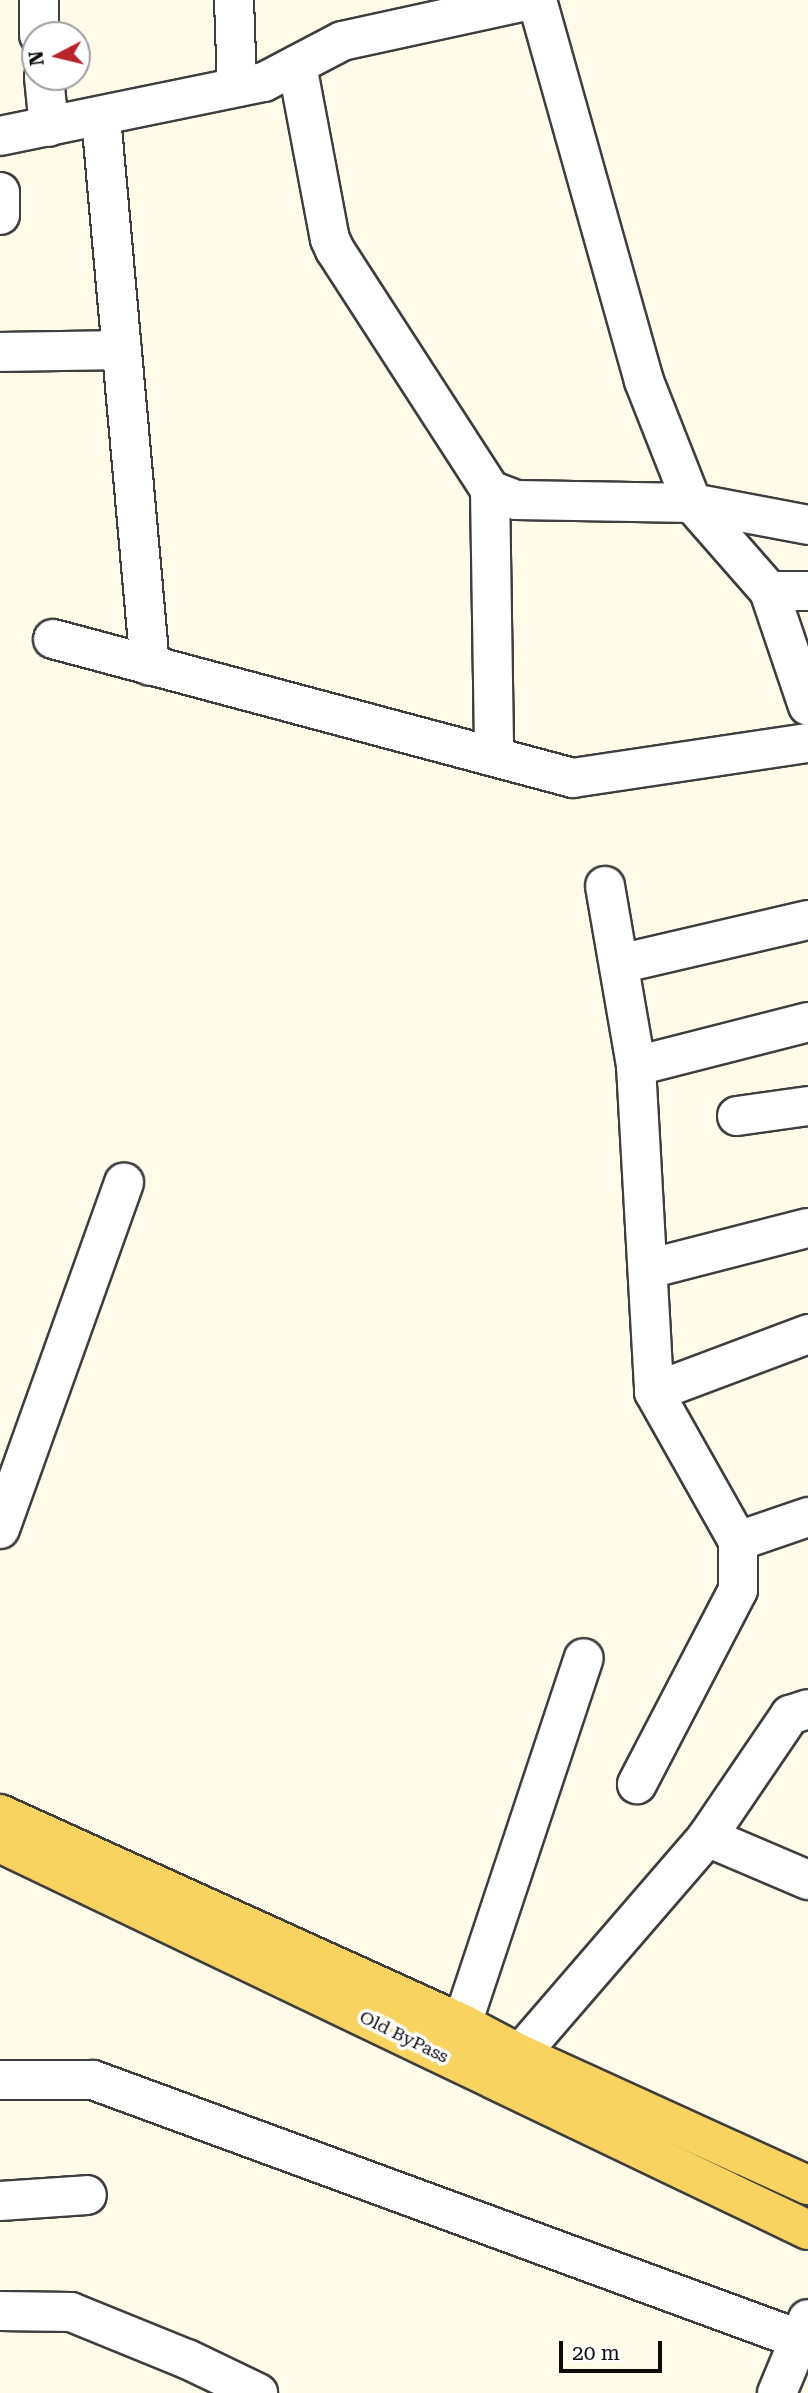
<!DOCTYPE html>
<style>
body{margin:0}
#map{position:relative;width:808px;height:2393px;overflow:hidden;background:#fffbe9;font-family:"Roboto Serif",serif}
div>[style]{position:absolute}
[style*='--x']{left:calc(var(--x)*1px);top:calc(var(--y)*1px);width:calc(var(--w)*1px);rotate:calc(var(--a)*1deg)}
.roads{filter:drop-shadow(2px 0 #3e3e3e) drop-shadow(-2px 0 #3e3e3e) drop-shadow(0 2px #3e3e3e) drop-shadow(0 -2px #3e3e3e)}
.minor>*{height:38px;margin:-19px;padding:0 19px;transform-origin:19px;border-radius:19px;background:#fff}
.major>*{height:38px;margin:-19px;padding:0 19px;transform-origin:19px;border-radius:19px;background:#f9d35f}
span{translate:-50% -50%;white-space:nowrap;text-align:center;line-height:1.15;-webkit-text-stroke:7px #fff;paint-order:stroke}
.street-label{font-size:18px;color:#0b0b0b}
.north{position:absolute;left:21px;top:21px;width:70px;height:70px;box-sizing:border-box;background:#fff;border:2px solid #9d9d9d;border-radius:50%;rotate:263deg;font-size:19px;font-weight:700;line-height:28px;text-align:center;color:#0b0b0b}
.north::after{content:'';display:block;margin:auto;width:24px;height:32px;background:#bb232b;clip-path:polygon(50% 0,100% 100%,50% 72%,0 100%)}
.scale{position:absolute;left:559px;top:2341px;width:103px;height:32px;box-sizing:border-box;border:4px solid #0b0b0b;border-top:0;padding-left:9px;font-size:21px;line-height:24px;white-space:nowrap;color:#0b0b0b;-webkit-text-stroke:5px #fff;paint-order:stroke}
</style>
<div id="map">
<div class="roads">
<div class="minor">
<i style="--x:234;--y:0;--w:87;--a:88"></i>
<i style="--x:537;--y:0;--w:396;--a:74.3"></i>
<i style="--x:644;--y:381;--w:131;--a:68.5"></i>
<i style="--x:692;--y:503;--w:117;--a:48.8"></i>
<i style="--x:769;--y:591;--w:121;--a:71.3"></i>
<i style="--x:39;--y:35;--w:35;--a:-90"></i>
<i style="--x:297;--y:65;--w:177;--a:79.3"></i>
<i style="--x:330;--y:239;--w:12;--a:66"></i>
<i style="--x:335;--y:250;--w:286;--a:57.1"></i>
<i style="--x:490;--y:490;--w:28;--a:21"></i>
<i style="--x:516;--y:500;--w:176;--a:1"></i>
<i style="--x:692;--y:503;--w:118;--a:10.7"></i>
<i style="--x:44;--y:77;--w:50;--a:84.3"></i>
<i style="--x:101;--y:117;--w:551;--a:84.9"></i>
<i style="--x:0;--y:136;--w:269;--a:-11.6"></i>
<i style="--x:264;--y:82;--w:88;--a:-27.7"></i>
<i style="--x:342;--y:41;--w:192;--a:-12.3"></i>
<i style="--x:0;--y:192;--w:23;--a:90"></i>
<i style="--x:0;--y:352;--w:122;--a:-0.9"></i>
<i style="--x:490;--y:490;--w:265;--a:89.1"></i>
<i style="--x:769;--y:591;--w:39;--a:0"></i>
<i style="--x:53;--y:639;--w:538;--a:14.97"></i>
<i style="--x:573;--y:778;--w:238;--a:-8.5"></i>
<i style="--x:605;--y:886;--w:183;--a:80.2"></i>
<i style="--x:636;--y:1066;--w:326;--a:86.8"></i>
<i style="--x:654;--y:1392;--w:171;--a:60.6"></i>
<i style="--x:738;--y:1541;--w:49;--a:90"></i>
<i style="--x:738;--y:1590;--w:219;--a:117.5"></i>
<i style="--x:619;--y:964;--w:194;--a:-13.1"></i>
<i style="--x:636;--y:1066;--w:178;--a:-14.3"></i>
<i style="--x:737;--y:1116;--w:72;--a:-8"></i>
<i style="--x:648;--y:1269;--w:165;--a:-14.4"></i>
<i style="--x:654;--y:1392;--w:165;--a:-20.6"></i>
<i style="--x:0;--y:1529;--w:368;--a:-70.3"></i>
<i style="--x:738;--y:1541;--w:74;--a:-18.9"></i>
<i style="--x:707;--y:1837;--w:110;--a:23.1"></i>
<i style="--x:452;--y:2054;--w:417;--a:-71.6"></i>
<i style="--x:0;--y:2080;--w:93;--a:0"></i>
<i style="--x:93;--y:2080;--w:751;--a:20.17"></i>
<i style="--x:503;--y:2080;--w:31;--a:-57"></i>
<i style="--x:520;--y:2054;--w:286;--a:-49.2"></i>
<i style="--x:707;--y:1837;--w:148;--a:-55.8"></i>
<i style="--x:790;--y:1715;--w:19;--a:-18"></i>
<i style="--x:0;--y:2201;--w:87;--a:-3.9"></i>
<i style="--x:0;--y:2311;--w:71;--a:0.8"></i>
<i style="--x:71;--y:2312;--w:125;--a:22.1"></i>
<i style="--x:187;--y:2359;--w:79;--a:25.6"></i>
<i style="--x:777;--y:2393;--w:80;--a:-67.3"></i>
</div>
<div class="major">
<i style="--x:0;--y:1814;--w:508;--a:24.4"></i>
<i style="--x:463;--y:2024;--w:64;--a:27.8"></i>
<i style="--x:520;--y:2054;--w:316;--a:24.5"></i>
<i style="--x:0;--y:1843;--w:896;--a:25.59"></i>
</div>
</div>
<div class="street-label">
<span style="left:404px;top:2037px;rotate:26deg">Old ByPass</span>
</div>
<div class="north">N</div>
<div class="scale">20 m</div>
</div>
